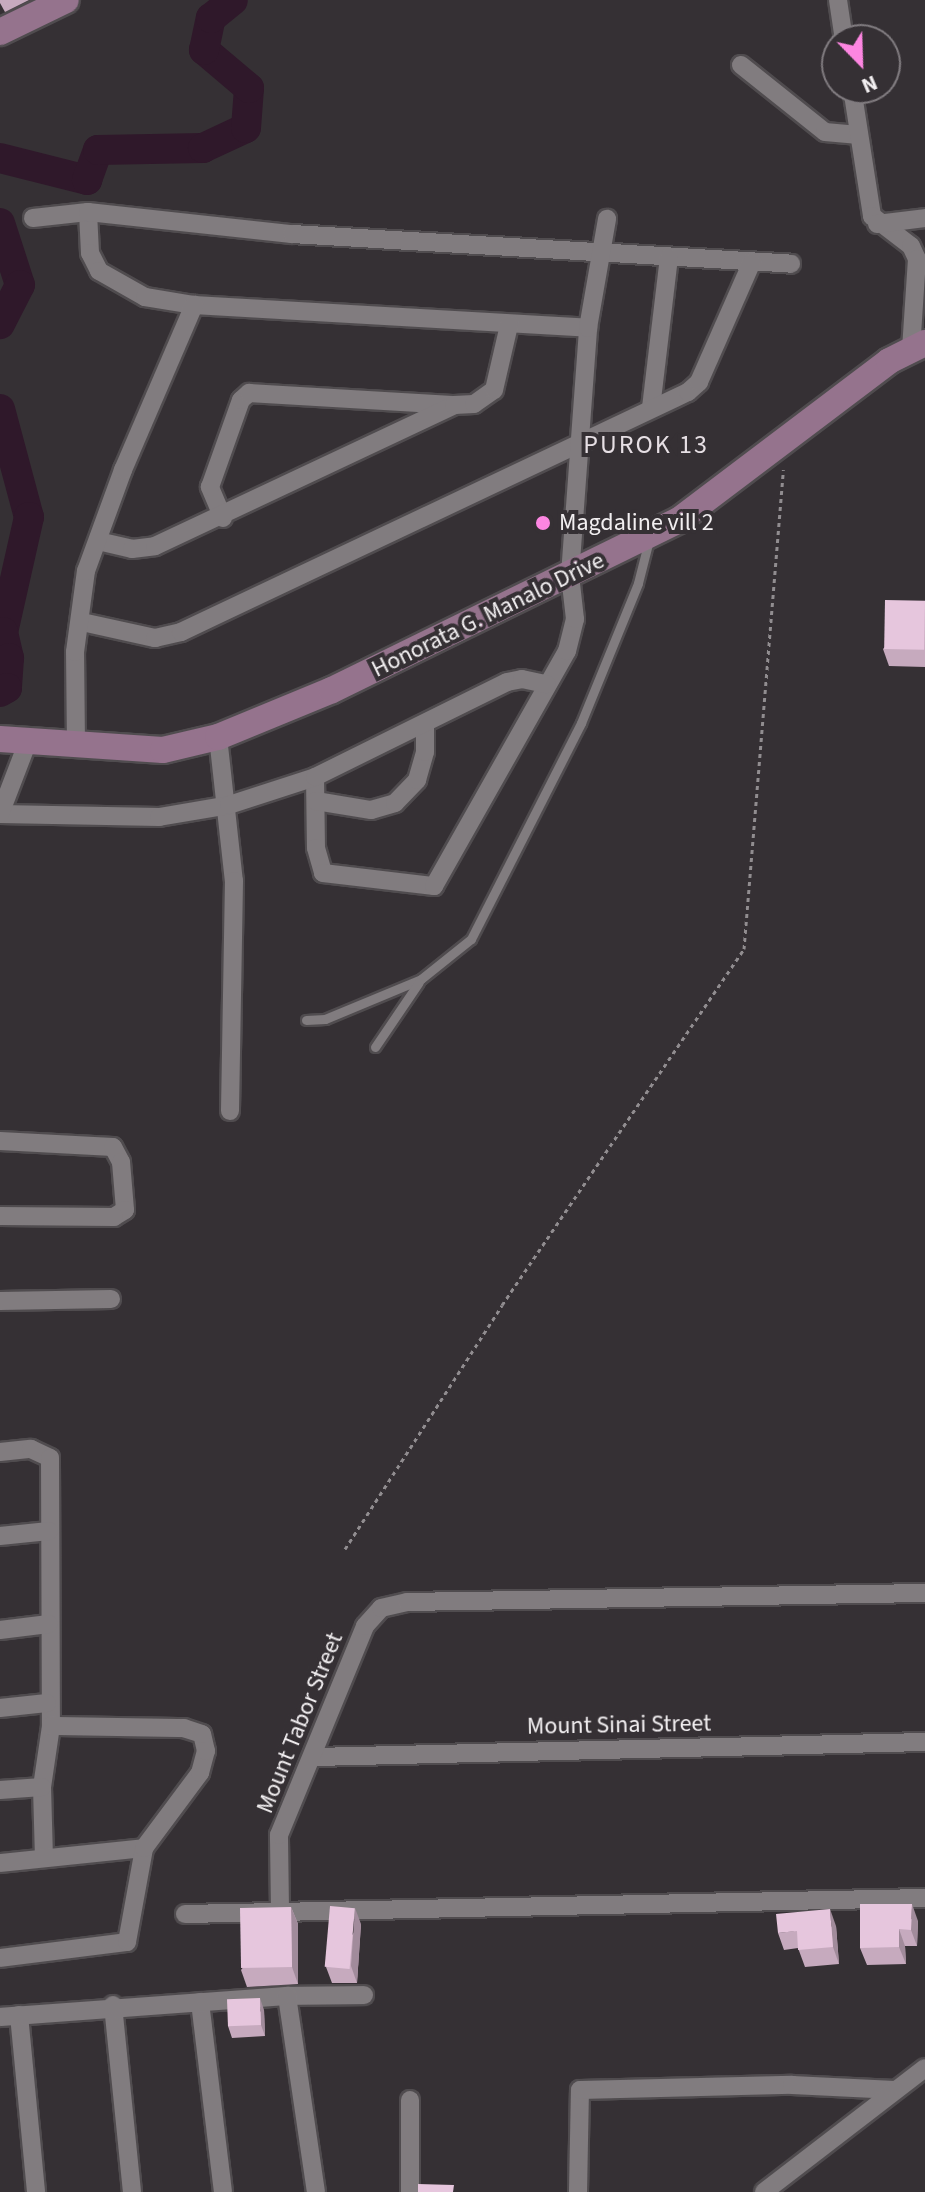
<!DOCTYPE html>
<style>
body{margin:0}
#map{position:relative;width:925px;height:2192px;overflow:hidden;background:#353034;font-family:"Source Sans 3",sans-serif}
div>[style]{position:absolute}
[style*='--x']{left:calc(var(--x)*1px);top:calc(var(--y)*1px);width:calc(var(--w)*1px);rotate:calc(var(--a)*1deg)}
.river>*{height:30px;margin:-15px;padding:0 15px;transform-origin:15px;border-radius:15px;background:#2f182a}
.path>*{height:3px;margin-top:-1.5px;transform-origin:0;background:repeating-linear-gradient(90deg,#918d90 0 4px,transparent 0 8px)}
.roads{filter:drop-shadow(2px 0 #504c4f) drop-shadow(-2px 0 #504c4f) drop-shadow(0 2px #504c4f) drop-shadow(0 -2px #504c4f)}
.lane>*{height:9px;margin:-4.5px;padding:0 4.5px;transform-origin:4.5px;border-radius:4.5px;background:#817c7f}
.street>*{height:18px;margin:-9px;padding:0 9px;transform-origin:9px;border-radius:9px;background:#817c7f}
.secondary>*{height:26px;margin:-13px;padding:0 13px;transform-origin:13px;border-radius:13px;background:#95738d}
.wall>*{inset:0;background:#c6aabe}
.shaded-wall>*{inset:0;background:#a18b9b}
.building>*{inset:0;background:#e6c6dd;transform-origin:0 0}
.dots>*{width:22px;height:22px;translate:-50% -50%;box-sizing:border-box;border:4px solid #353034;border-radius:50%}
span{translate:-50% -50%;white-space:nowrap;text-align:center;line-height:1.15;-webkit-text-stroke:8px #353034;paint-order:stroke}
.poi-label{font-size:24px;color:#f2eff1}
.left{translate:0 -50%;text-align:left}
.street-label{font-size:24px;color:#f2eff1}
.neighbourhood-label{font-size:26px;color:#e6dfe4;letter-spacing:2px}
.north{position:absolute;left:821px;top:24px;width:80px;height:80px;box-sizing:border-box;background:#353034;border:2px solid #817c80;border-radius:50%;rotate:157deg;font-size:22px;font-weight:700;line-height:32px;text-align:center;color:#f2eff1}
.north::after{content:'';display:block;margin:auto;width:28px;height:36px;background:#fd86e1;clip-path:polygon(50% 0,100% 100%,50% 72%,0 100%)}
</style>
<div id="map">
<div class="river">
<i style="--x:0;--y:158;--w:90;--a:14.2"></i>
<i style="--x:87;--y:180;--w:32;--a:-70"></i>
<i style="--x:98;--y:150;--w:105;--a:-1.1"></i>
<i style="--x:203;--y:148;--w:47;--a:-24.9"></i>
<i style="--x:246;--y:128;--w:40;--a:-85.7"></i>
<i style="--x:249;--y:88;--w:59;--a:-139.8"></i>
<i style="--x:204;--y:50;--w:33;--a:-78"></i>
<i style="--x:211;--y:18;--w:28;--a:-39"></i>
<i style="--x:0;--y:223;--w:65;--a:72.1"></i>
<i style="--x:20;--y:285;--w:44;--a:117.1"></i>
<i style="--x:0;--y:409;--w:112;--a:75"></i>
<i style="--x:29;--y:517;--w:118;--a:102.7"></i>
<i style="--x:3;--y:632;--w:27;--a:77"></i>
<i style="--x:9;--y:658;--w:30;--a:94"></i>
<i style="--x:7;--y:688;--w:8;--a:150"></i>
</div>
<div class="path">
<i style="--x:345;--y:1549;--w:290;--a:-57.2"></i>
<i style="--x:502;--y:1305;--w:430;--a:-55.8"></i>
<i style="--x:744;--y:949;--w:481;--a:-85.3"></i>
</div>
<div class="roads">
<div class="lane">
<i style="--x:306;--y:1020;--w:19;--a:-3"></i>
<i style="--x:325;--y:1019;--w:104;--a:-22.6"></i>
<i style="--x:421;--y:979;--w:64;--a:-38.7"></i>
<i style="--x:471;--y:939;--w:242;--a:-63"></i>
<i style="--x:581;--y:723;--w:151;--a:-67.8"></i>
<i style="--x:638;--y:583;--w:44;--a:-75.7"></i>
<i style="--x:375;--y:1047;--w:78;--a:-55.9"></i>
</div>
<div class="street">
<i style="--x:838;--y:0;--w:40;--a:81.5"></i>
<i style="--x:741;--y:65;--w:107;--a:38.6"></i>
<i style="--x:825;--y:132;--w:34;--a:5"></i>
<i style="--x:852;--y:88;--w:130;--a:81.1"></i>
<i style="--x:872;--y:216;--w:49;--a:37.6"></i>
<i style="--x:911;--y:246;--w:14;--a:65"></i>
<i style="--x:917;--y:259;--w:90;--a:93.8"></i>
<i style="--x:88;--y:212;--w:41;--a:87.2"></i>
<i style="--x:90;--y:253;--w:20;--a:63"></i>
<i style="--x:99;--y:271;--w:53;--a:29.5"></i>
<i style="--x:145;--y:297;--w:50;--a:9.3"></i>
<i style="--x:194;--y:305;--w:395;--a:3.3"></i>
<i style="--x:33;--y:218;--w:55;--a:-6.2"></i>
<i style="--x:88;--y:212;--w:205;--a:6.2"></i>
<i style="--x:292;--y:234;--w:500;--a:3.4"></i>
<i style="--x:877;--y:224;--w:48;--a:-7.1"></i>
<i style="--x:651;--y:408;--w:152;--a:-83.2"></i>
<i style="--x:223;--y:518;--w:34;--a:-113"></i>
<i style="--x:210;--y:487;--w:92;--a:-70.4"></i>
<i style="--x:241;--y:400;--w:11;--a:-41"></i>
<i style="--x:249;--y:393;--w:203;--a:3.4"></i>
<i style="--x:98;--y:541;--w:35;--a:13"></i>
<i style="--x:132;--y:549;--w:23;--a:-7"></i>
<i style="--x:155;--y:546;--w:331;--a:-25.2"></i>
<i style="--x:454;--y:405;--w:20;--a:-3"></i>
<i style="--x:474;--y:404;--w:24;--a:-35"></i>
<i style="--x:494;--y:390;--w:67;--a:-77"></i>
<i style="--x:82;--y:622;--w:75;--a:12.4"></i>
<i style="--x:155;--y:638;--w:27;--a:-13"></i>
<i style="--x:181;--y:632;--w:561;--a:-25.33"></i>
<i style="--x:688;--y:392;--w:15;--a:-42"></i>
<i style="--x:699;--y:382;--w:131;--a:-66.2"></i>
<i style="--x:218;--y:737;--w:145;--a:83.7"></i>
<i style="--x:234;--y:881;--w:230;--a:91"></i>
<i style="--x:76;--y:745;--w:93;--a:-90.6"></i>
<i style="--x:75;--y:652;--w:82;--a:-82.3"></i>
<i style="--x:86;--y:571;--w:108;--a:-69.9"></i>
<i style="--x:123;--y:470;--w:180;--a:-66.7"></i>
<i style="--x:315;--y:777;--w:71;--a:89.2"></i>
<i style="--x:316;--y:848;--w:26;--a:74"></i>
<i style="--x:323;--y:873;--w:112;--a:6.7"></i>
<i style="--x:434;--y:886;--w:270;--a:-60.5"></i>
<i style="--x:567;--y:651;--w:33;--a:-76"></i>
<i style="--x:575;--y:619;--w:44;--a:-96.5"></i>
<i style="--x:570;--y:575;--w:248;--a:-85.8"></i>
<i style="--x:588;--y:328;--w:111;--a:-80.1"></i>
<i style="--x:316;--y:801;--w:56;--a:9.3"></i>
<i style="--x:371;--y:810;--w:25;--a:-16"></i>
<i style="--x:395;--y:803;--w:32;--a:-46"></i>
<i style="--x:417;--y:780;--w:29;--a:-74"></i>
<i style="--x:425;--y:752;--w:26;--a:-90"></i>
<i style="--x:0;--y:814;--w:159;--a:1.1"></i>
<i style="--x:159;--y:817;--w:71;--a:-9.7"></i>
<i style="--x:229;--y:805;--w:90;--a:-18"></i>
<i style="--x:315;--y:777;--w:214;--a:-26.3"></i>
<i style="--x:507;--y:682;--w:15;--a:-11"></i>
<i style="--x:522;--y:679;--w:25;--a:12"></i>
<i style="--x:0;--y:814;--w:78;--a:-69"></i>
<i style="--x:0;--y:1141;--w:113;--a:3"></i>
<i style="--x:113;--y:1147;--w:17;--a:62"></i>
<i style="--x:121;--y:1162;--w:48;--a:85.2"></i>
<i style="--x:125;--y:1210;--w:13;--a:148"></i>
<i style="--x:114;--y:1217;--w:114;--a:-179.5"></i>
<i style="--x:0;--y:1301;--w:111;--a:-1"></i>
<i style="--x:0;--y:1452;--w:31;--a:-6"></i>
<i style="--x:31;--y:1449;--w:21;--a:25"></i>
<i style="--x:50;--y:1458;--w:268;--a:89.8"></i>
<i style="--x:51;--y:1726;--w:62;--a:98.4"></i>
<i style="--x:42;--y:1787;--w:71;--a:88.4"></i>
<i style="--x:0;--y:1536;--w:49;--a:-5.8"></i>
<i style="--x:0;--y:1630;--w:49;--a:-7"></i>
<i style="--x:0;--y:1708;--w:47;--a:-6.1"></i>
<i style="--x:315;--y:1757;--w:610;--a:-1.41"></i>
<i style="--x:0;--y:1790;--w:42;--a:-4.1"></i>
<i style="--x:0;--y:1863;--w:145;--a:-5.9"></i>
<i style="--x:280;--y:1910;--w:75;--a:-90.8"></i>
<i style="--x:279;--y:1835;--w:226;--a:-67.6"></i>
<i style="--x:365;--y:1626;--w:24;--a:-48"></i>
<i style="--x:381;--y:1608;--w:27;--a:-13"></i>
<i style="--x:407;--y:1602;--w:518;--a:-1"></i>
<i style="--x:185;--y:1914;--w:740;--a:-1.24"></i>
<i style="--x:0;--y:1958;--w:128;--a:-7.2"></i>
<i style="--x:127;--y:1942;--w:96;--a:-79.7"></i>
<i style="--x:144;--y:1848;--w:94;--a:-53.3"></i>
<i style="--x:200;--y:1773;--w:23;--a:-75"></i>
<i style="--x:206;--y:1751;--w:17;--a:-103"></i>
<i style="--x:202;--y:1734;--w:19;--a:-162"></i>
<i style="--x:184;--y:1728;--w:133;--a:-179.1"></i>
<i style="--x:287;--y:1996;--w:77;--a:-0.7"></i>
<i style="--x:200;--y:2002;--w:191;--a:83.1"></i>
<i style="--x:113;--y:2005;--w:188;--a:84.2"></i>
<i style="--x:19;--y:2015;--w:178;--a:84.5"></i>
<i style="--x:0;--y:2017;--w:288;--a:-4.2"></i>
<i style="--x:287;--y:1996;--w:198;--a:81.6"></i>
<i style="--x:410;--y:2192;--w:92;--a:-90"></i>
<i style="--x:578;--y:2192;--w:102;--a:-88.9"></i>
<i style="--x:580;--y:2090;--w:212;--a:-1.4"></i>
<i style="--x:792;--y:2085;--w:103;--a:2.8"></i>
<i style="--x:764;--y:2192;--w:203;--a:-37.6"></i>
</div>
<div class="secondary">
<i style="--x:0;--y:32;--w:73;--a:-25.9"></i>
<i style="--x:0;--y:739;--w:163;--a:3.9"></i>
<i style="--x:163;--y:750;--w:57;--a:-13.3"></i>
<i style="--x:218;--y:737;--w:123;--a:-22.4"></i>
<i style="--x:332;--y:690;--w:386;--a:-26.1"></i>
<i style="--x:679;--y:520;--w:263;--a:-37.1"></i>
<i style="--x:889;--y:361;--w:40;--a:-26.6"></i>
</div>
</div>
<div class="wall">
<i style="clip-path:polygon(0 0,29px 0,5px 12px,0 3px)"></i>
<i style="clip-path:polygon(925px 601px,925px 667px,889px 666px,883px 649px)"></i>
<i style="clip-path:polygon(860px 1904px,918px 1921px,917px 1946px,905px 1946px,906px 1964px,867px 1965px,860px 1948px)"></i>
<i style="clip-path:polygon(291px 1907px,298px 1924px,298px 1984px,247px 1987px,241px 1970px)"></i>
<i style="clip-path:polygon(361px 1924px,357px 1983px,332px 1983px,326px 1967px)"></i>
<i style="clip-path:polygon(836px 1926px,839px 1964px,805px 1967px,798px 1948px,784px 1950px,778px 1933px)"></i>
<i style="clip-path:polygon(264px 2010px,265px 2036px,232px 2038px,228px 2026px)"></i>
</div>
<div class="shaded-wall">
<i style="clip-path:polygon(912px 1904px,918px 1921px,917px 1946px,911px 1930px)"></i>
<i style="clip-path:polygon(291px 1907px,298px 1924px,298px 1984px,292px 1967px)"></i>
<i style="clip-path:polygon(355px 1908px,361px 1924px,357px 1983px,351px 1966px)"></i>
<i style="clip-path:polygon(830px 1909px,836px 1926px,839px 1964px,833px 1947px)"></i>
<i style="clip-path:polygon(899px 1929px,905px 1946px,906px 1964px,899px 1947px)"></i>
<i style="clip-path:polygon(260px 1998px,264px 2010px,265px 2036px,261px 2025px)"></i>
</div>
<div class="building">
<i style="left:885px;top:600px;width:40px;height:49px;rotate:1deg"></i>
<i style="clip-path:polygon(860px 1904px,912px 1904px,911px 1930px,899px 1929px,899px 1947px,860px 1948px)"></i>
<i style="left:330px;top:1906px;width:25px;height:61px;rotate:5deg"></i>
<i style="left:291px;top:1907px;width:60px;height:51px;rotate:89deg"></i>
<i style="clip-path:polygon(830px 1909px,833px 1947px,798px 1950px,797px 1931px,778px 1933px,776px 1914px)"></i>
<i style="left:260px;top:1998px;width:27px;height:33px;rotate:88deg"></i>
<i style="clip-path:polygon(418px 2184px,454px 2185px,453px 2192px,418px 2192px)"></i>
</div>
<div class="dots">
<i style="left:543px;top:523px;background:#fd86e1"></i>
</div>
<div class="poi-label">
<span class="left" style="left:559px;top:523px">Magdaline vill 2</span>
</div>
<div class="street-label">
<span style="left:488px;top:615px;rotate:-26deg">Honorata G. Manalo Drive</span>
<span style="left:300px;top:1723px;rotate:-68deg">Mount Tabor Street</span>
<span style="left:619px;top:1725px;rotate:-1deg">Mount Sinai Street</span>
</div>
<div class="neighbourhood-label">
<span style="left:646px;top:445px">PUROK 13</span>
</div>
<div class="north">N</div>
</div>
